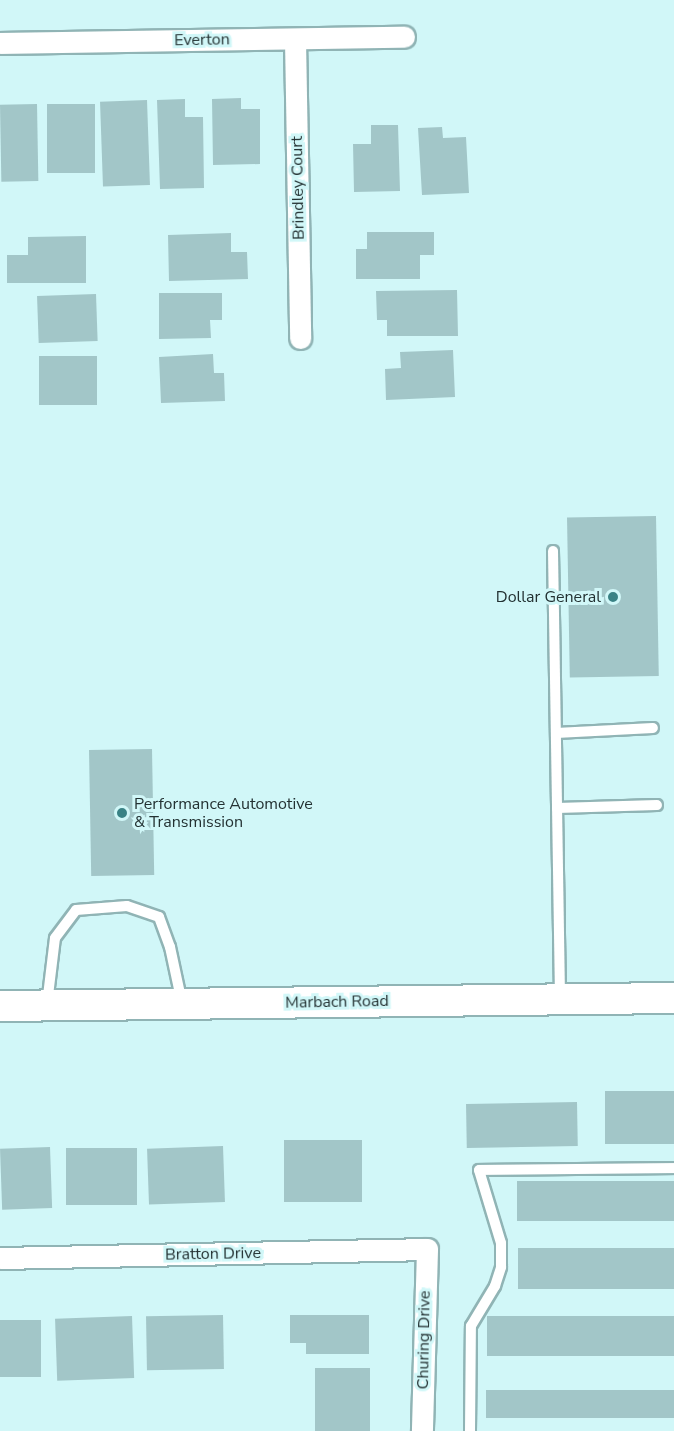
<!DOCTYPE html>
<style>
body{margin:0}
#map{position:relative;width:674px;height:1431px;overflow:hidden;background:#d1f7f8;font-family:"Nunito Sans",sans-serif}
div>[style]{position:absolute}
[style*='--x']{left:calc(var(--x)*1px);top:calc(var(--y)*1px);width:calc(var(--w)*1px);rotate:calc(var(--a)*1deg)}
.building>*{inset:0;background:#a2c6c8;transform-origin:0 0}
.roads{filter:drop-shadow(2px 0 #90b4b5) drop-shadow(-2px 0 #90b4b5) drop-shadow(0 2px #90b4b5) drop-shadow(0 -2px #90b4b5)}
.lane>*{height:10px;margin:-5px;padding:0 5px;transform-origin:5px;border-radius:5px;background:#fff}
.street>*{height:21px;margin:-10.5px;padding:0 10.5px;transform-origin:10.5px;border-radius:10.5px;background:#fff}
.secondary>*{height:30px;margin:-15px;padding:0 15px;transform-origin:15px;border-radius:15px;background:#fff}
.dots>*{width:16px;height:16px;translate:-50% -50%;box-sizing:border-box;border:3px solid #d1f7f8;border-radius:50%}
span{translate:-50% -50%;white-space:nowrap;text-align:center;line-height:1.15;-webkit-text-stroke:6px #d1f7f8;paint-order:stroke}
.street-label{font-size:16px;color:#233132}
.poi-label{font-size:16px;color:#233132}
.right{translate:-100% -50%;text-align:right}
.left{translate:0 -50%;text-align:left}
</style>
<div id="map">
<div class="building">
<i style="clip-path:polygon(241px 98px,241px 109px,260px 109px,260px 164px,213px 165px,212px 99px)"></i>
<i style="clip-path:polygon(185px 99px,185px 117px,203px 117px,204px 188px,160px 189px,157px 100px)"></i>
<i style="left:147px;top:100px;width:85px;height:47px;rotate:88deg"></i>
<i style="left:37px;top:104px;width:77px;height:37px;rotate:89deg"></i>
<i style="left:47px;top:104px;width:48px;height:69px"></i>
<i style="clip-path:polygon(371px 125px,398px 125px,400px 191px,354px 192px,353px 144px,371px 144px)"></i>
<i style="clip-path:polygon(442px 127px,443px 138px,466px 137px,469px 193px,422px 195px,418px 128px)"></i>
<i style="clip-path:polygon(367px 232px,434px 232px,434px 255px,420px 255px,420px 279px,356px 279px,356px 249px,367px 249px)"></i>
<i style="clip-path:polygon(231px 233px,231px 252px,247px 252px,248px 279px,169px 281px,168px 235px)"></i>
<i style="clip-path:polygon(86px 236px,86px 283px,7px 283px,7px 255px,28px 255px,28px 237px)"></i>
<i style="clip-path:polygon(457px 290px,458px 336px,387px 336px,387px 320px,377px 320px,376px 291px)"></i>
<i style="clip-path:polygon(159px 293px,222px 293px,222px 320px,210px 320px,211px 338px,159px 339px)"></i>
<i style="left:96px;top:294px;width:47px;height:59px;rotate:88deg"></i>
<i style="clip-path:polygon(453px 350px,455px 397px,386px 400px,385px 369px,401px 368px,400px 352px)"></i>
<i style="clip-path:polygon(213px 354px,214px 373px,224px 373px,225px 401px,161px 403px,159px 357px)"></i>
<i style="left:39px;top:356px;width:58px;height:49px"></i>
<i style="left:656px;top:516px;width:160px;height:89px;rotate:89deg"></i>
<i style="left:152px;top:749px;width:126px;height:63px;rotate:89deg"></i>
<i style="left:674px;top:1091px;width:53px;height:69px;rotate:90deg"></i>
<i style="left:577px;top:1102px;width:44px;height:111px;rotate:89deg"></i>
<i style="left:362px;top:1140px;width:62px;height:78px;rotate:90deg"></i>
<i style="left:223px;top:1146px;width:56px;height:76px;rotate:88deg"></i>
<i style="left:50px;top:1147px;width:61px;height:50px;rotate:88deg"></i>
<i style="left:66px;top:1148px;width:71px;height:57px"></i>
<i style="left:674px;top:1181px;width:40px;height:157px;rotate:90deg"></i>
<i style="left:674px;top:1248px;width:41px;height:156px;rotate:90deg"></i>
<i style="left:223px;top:1315px;width:54px;height:77px;rotate:89deg"></i>
<i style="clip-path:polygon(290px 1315px,369px 1315px,369px 1354px,306px 1354px,306px 1343px,290px 1343px)"></i>
<i style="left:132px;top:1316px;width:62px;height:77px;rotate:88deg"></i>
<i style="left:674px;top:1316px;width:40px;height:187px;rotate:90deg"></i>
<i style="left:0;top:1320px;width:41px;height:57px"></i>
<i style="left:315px;top:1368px;width:55px;height:63px"></i>
<i style="left:674px;top:1390px;width:28px;height:188px;rotate:90deg"></i>
</div>
<div class="roads">
<div class="lane">
<i style="--x:553;--y:551;--w:445;--a:89.1"></i>
<i style="--x:556;--y:733;--w:97;--a:-3"></i>
<i style="--x:557;--y:808;--w:100;--a:-1.7"></i>
<i style="--x:47;--y:1004;--w:66;--a:-83.1"></i>
<i style="--x:55;--y:938;--w:35;--a:-53"></i>
<i style="--x:76;--y:910;--w:51;--a:-4.5"></i>
<i style="--x:127;--y:906;--w:34;--a:19"></i>
<i style="--x:159;--y:917;--w:32;--a:70"></i>
<i style="--x:170;--y:947;--w:57;--a:77.9"></i>
<i style="--x:470;--y:1431;--w:105;--a:-89.5"></i>
<i style="--x:471;--y:1326;--w:47;--a:-59"></i>
<i style="--x:495;--y:1286;--w:20;--a:-72"></i>
<i style="--x:501;--y:1267;--w:24;--a:-90"></i>
<i style="--x:501;--y:1243;--w:76;--a:-106.8"></i>
<i style="--x:479;--y:1170;--w:195;--a:-0.6"></i>
</div>
<div class="street">
<i style="--x:295;--y:39;--w:299;--a:89"></i>
<i style="--x:0;--y:43;--w:404;--a:-0.9"></i>
<i style="--x:0;--y:1258;--w:427;--a:-1.2"></i>
<i style="--x:427;--y:1249;--w:182;--a:91.6"></i>
</div>
<div class="secondary">
<i style="--x:0;--y:1006;--w:674;--a:-0.68"></i>
</div>
</div>
<div class="dots">
<i style="left:613px;top:597px;background:#398285"></i>
<i style="left:122px;top:813px;background:#398285"></i>
</div>
<div class="street-label">
<span style="left:202px;top:40px;rotate:-1deg">Everton</span>
<span style="left:298px;top:188px;rotate:-91deg">Brindley Court</span>
<span style="left:337px;top:1002px;rotate:-1deg">Marbach Road</span>
<span style="left:213px;top:1254px;rotate:-1deg">Bratton Drive</span>
<span style="left:424px;top:1340px;rotate:-89deg">Churing Drive</span>
</div>
<div class="poi-label">
<span class="right" style="left:601px;top:597px">Dollar General</span>
<span class="left" style="left:134px;top:813px">Performance Automotive<br>&amp; Transmission</span>
</div>
</div>
